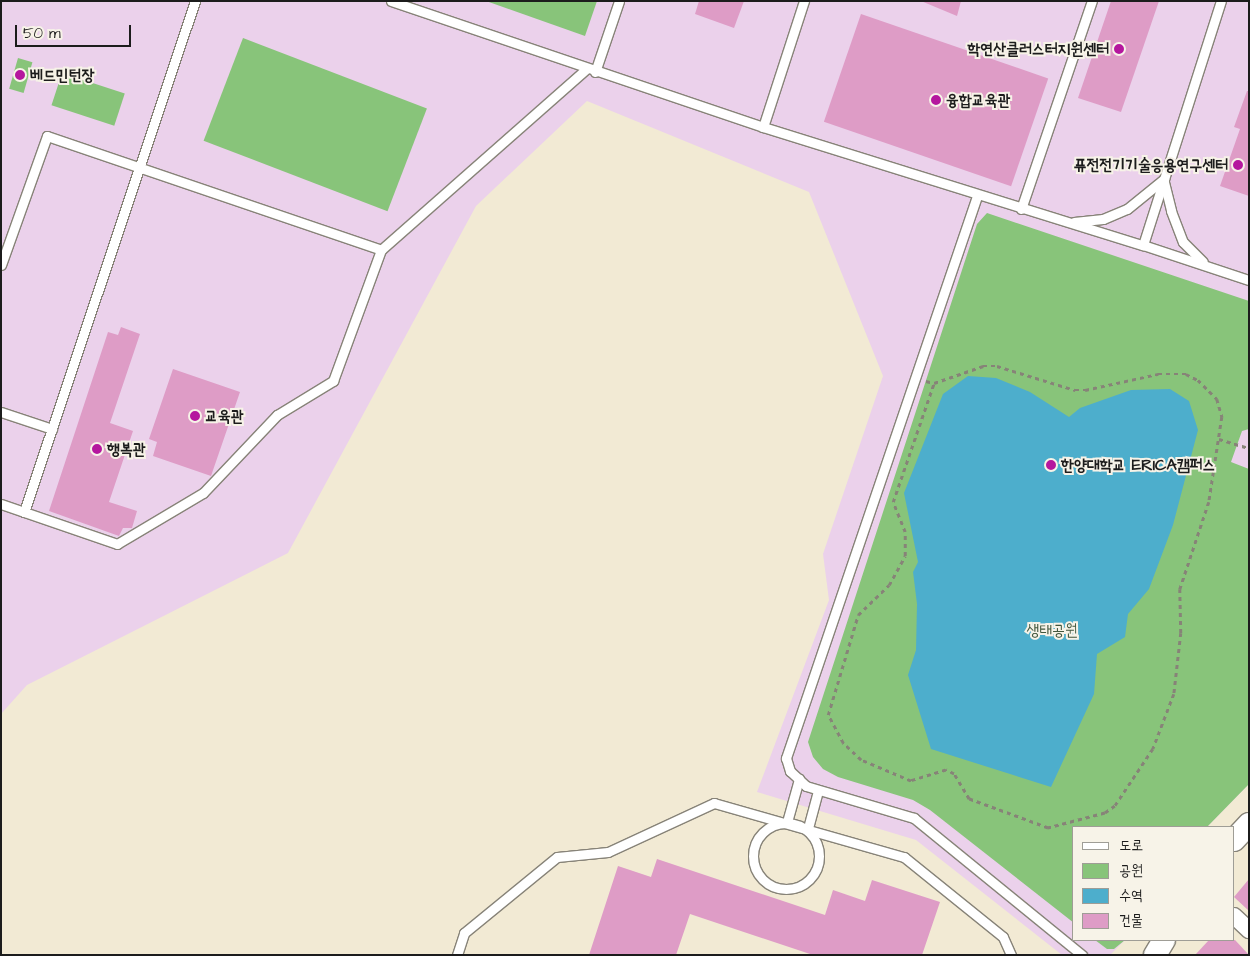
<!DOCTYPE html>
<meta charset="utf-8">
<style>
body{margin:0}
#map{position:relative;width:1250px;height:956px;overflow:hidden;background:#f2ead4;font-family:"Architects Daughter","Poor Story",sans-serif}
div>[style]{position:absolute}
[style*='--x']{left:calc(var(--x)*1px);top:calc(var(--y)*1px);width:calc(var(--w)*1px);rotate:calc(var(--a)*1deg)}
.built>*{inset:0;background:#ebd1eb}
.green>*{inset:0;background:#88c47a;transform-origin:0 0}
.water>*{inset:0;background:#4daecc}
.building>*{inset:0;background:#de9cc6;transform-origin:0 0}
.path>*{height:2.5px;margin-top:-1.25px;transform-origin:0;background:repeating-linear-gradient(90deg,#878378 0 4px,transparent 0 8px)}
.roads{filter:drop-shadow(1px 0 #878378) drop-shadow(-1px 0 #878378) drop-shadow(0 1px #878378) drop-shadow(0 -1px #878378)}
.service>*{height:9px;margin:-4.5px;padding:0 4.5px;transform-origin:4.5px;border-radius:4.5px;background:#fff}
.service>.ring{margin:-4.5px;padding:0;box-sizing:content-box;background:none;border:9px solid #fff;border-radius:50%}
.minor>*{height:16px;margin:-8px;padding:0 8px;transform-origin:8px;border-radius:8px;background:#fff}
.secondary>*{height:22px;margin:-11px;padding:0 11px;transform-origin:11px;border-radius:11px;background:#fff}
.dots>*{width:14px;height:14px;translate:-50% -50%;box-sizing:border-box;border:2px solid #f7f3e8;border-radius:50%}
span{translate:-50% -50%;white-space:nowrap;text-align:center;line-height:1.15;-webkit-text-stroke:4px #f7f3e8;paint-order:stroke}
.poi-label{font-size:16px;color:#1c1c1c;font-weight:700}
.right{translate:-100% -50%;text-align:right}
.left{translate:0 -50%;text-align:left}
.park-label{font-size:16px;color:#42573d}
.frame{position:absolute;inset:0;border:2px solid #1c1c1c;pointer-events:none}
.legend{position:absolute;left:1072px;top:826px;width:162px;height:115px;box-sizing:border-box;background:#f7f3e8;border:1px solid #9f9d96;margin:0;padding:6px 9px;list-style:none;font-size:15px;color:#1c1c1c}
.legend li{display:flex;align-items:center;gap:10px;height:25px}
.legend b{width:25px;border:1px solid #9f9d96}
.scale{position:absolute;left:15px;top:25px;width:116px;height:22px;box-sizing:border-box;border:2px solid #1c1c1c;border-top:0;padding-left:6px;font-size:15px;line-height:18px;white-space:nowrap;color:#1c1c1c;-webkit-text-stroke:4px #f7f3e8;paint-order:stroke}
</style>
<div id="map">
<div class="built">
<i style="clip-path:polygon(1px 1px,1249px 1px,1249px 784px,1207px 827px,1074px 827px,1074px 940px,1125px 940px,1110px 955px,1062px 955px,916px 840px,757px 792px,829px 600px,823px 554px,883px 376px,809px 192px,587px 101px,476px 206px,288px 553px,27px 685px,1px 714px)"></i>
</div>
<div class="green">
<i style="clip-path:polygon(486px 1px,597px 1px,585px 36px)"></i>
<i style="left:243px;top:38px;width:197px;height:110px;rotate:21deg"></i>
<i style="left:18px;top:58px;width:15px;height:32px;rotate:16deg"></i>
<i style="left:62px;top:73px;width:66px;height:34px;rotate:18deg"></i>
<i style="clip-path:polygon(987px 213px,1249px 301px,1249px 429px,1242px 431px,1231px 462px,1249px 469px,1249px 784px,1207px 827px,1074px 827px,1074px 923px,930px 810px,913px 800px,838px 777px,823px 769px,813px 757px,808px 742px,977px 224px)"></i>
<i style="clip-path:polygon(1095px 940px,1125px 940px,1114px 949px,1107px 949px)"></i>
</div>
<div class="water">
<i style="clip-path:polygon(968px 376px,996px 378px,1030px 392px,1069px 417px,1080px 408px,1131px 390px,1170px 389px,1189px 401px,1198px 430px,1173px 525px,1149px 589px,1128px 614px,1125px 637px,1097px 654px,1094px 694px,1051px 787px,931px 749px,908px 675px,916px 650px,917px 604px,913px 572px,918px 562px,904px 493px,943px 394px)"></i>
</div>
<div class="building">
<i style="clip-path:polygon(699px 1px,744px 1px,734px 28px,695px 14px)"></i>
<i style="clip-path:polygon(921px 1px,961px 1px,957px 16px)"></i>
<i style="clip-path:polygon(1111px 1px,1159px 1px,1121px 112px,1078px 98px)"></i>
<i style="left:861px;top:14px;width:198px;height:114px;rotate:19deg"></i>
<i style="clip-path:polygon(1247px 91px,1249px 91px,1249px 196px,1220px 186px,1240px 129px,1234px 127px)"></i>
<i style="clip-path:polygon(121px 327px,140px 334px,110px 423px,133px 431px,109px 502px,137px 511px,132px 528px,123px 528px,119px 536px,49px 511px,108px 332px,118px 335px)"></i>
<i style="clip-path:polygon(173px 369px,240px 392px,211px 476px,153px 456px,157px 442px,149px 439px)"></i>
<i style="clip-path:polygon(657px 859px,825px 915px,833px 890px,865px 901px,872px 880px,940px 902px,922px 955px,813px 955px,690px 914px,676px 955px,589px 955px,618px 866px,651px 877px)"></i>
<i style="clip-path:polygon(1249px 879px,1249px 911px,1234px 897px)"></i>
<i style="clip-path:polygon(1209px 940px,1235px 940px,1249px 955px,1195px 955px)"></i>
</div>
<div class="path">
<i style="--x:926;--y:381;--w:8;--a:14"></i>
<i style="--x:934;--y:383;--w:52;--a:-19.1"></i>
<i style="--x:983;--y:366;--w:14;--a:0"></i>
<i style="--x:997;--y:366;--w:82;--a:17.1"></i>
<i style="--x:1075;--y:390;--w:10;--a:0"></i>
<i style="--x:1085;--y:390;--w:75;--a:-12.4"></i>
<i style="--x:1158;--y:374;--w:28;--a:0"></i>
<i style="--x:1186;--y:374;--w:13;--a:27"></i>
<i style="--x:1198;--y:380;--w:27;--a:45"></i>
<i style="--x:1217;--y:399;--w:19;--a:74"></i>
<i style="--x:1222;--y:417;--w:86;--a:98.7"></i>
<i style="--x:1209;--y:502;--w:92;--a:108.4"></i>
<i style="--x:1180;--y:589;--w:44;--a:88.7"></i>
<i style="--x:1181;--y:633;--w:61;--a:96.5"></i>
<i style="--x:1174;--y:694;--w:59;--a:110.9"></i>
<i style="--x:1153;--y:749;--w:69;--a:123.7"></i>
<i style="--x:1115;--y:806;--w:12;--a:145"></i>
<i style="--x:1105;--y:813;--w:59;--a:165.3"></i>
<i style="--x:1048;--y:828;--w:84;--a:-159.8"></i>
<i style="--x:969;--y:799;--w:29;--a:-121"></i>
<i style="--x:954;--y:774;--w:9;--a:-153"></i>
<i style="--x:946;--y:770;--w:37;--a:163"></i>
<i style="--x:911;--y:781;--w:54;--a:-157.2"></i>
<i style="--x:861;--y:760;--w:25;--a:-137"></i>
<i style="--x:843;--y:743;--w:32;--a:-118"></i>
<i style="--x:828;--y:715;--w:104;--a:-73.3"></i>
<i style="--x:858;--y:615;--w:43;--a:-44.1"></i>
<i style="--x:889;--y:585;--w:33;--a:-61"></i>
<i style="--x:905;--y:556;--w:24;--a:-90"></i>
<i style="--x:905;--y:532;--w:32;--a:-112"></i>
<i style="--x:893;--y:502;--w:126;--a:-71"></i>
<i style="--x:1219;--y:439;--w:31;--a:17"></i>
</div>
<div class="roads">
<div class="service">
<i style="--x:391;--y:1;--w:393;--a:18.7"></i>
<i style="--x:763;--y:127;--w:398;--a:17.3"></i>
<i style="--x:1143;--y:245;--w:256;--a:-72.3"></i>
<i style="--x:595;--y:72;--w:75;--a:-71.3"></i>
<i style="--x:763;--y:127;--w:133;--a:-72"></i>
<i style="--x:1164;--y:182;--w:30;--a:76"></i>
<i style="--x:1171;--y:211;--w:33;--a:69"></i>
<i style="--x:1183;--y:242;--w:28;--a:45"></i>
<i style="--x:977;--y:196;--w:594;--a:108.77"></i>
<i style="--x:786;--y:758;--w:14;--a:73"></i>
<i style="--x:790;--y:771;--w:22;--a:43"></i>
<i style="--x:806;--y:786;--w:113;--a:16.5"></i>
<i style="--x:914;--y:818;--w:217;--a:39.2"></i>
<i style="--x:1021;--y:209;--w:220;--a:-71.2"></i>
<i style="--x:1074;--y:222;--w:29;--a:-6"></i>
<i style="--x:1103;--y:219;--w:26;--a:-23"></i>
<i style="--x:1127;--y:209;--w:48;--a:-39"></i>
<i style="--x:1143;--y:245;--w:112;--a:18.3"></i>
<i style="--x:1;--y:265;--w:137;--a:-70.4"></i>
<i style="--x:47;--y:136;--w:353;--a:18.8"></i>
<i style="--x:1;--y:412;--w:54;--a:18.4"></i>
<i style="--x:1;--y:504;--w:123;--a:19"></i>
<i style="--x:117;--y:544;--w:100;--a:-30.7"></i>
<i style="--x:203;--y:493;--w:108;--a:-46.5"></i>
<i style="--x:277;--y:415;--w:66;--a:-31.3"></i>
<i style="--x:333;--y:381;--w:140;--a:-69.9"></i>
<i style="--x:381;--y:250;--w:273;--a:-41.4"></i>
<i style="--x:24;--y:512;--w:539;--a:-71.5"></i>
<i style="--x:787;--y:822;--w:45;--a:-74.4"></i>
<i class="ring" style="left:753px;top:823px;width:57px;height:57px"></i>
<i style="--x:808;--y:828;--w:39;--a:-75"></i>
<i style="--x:457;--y:955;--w:23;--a:-72"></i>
<i style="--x:464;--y:933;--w:120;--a:-39.3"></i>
<i style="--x:557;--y:857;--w:51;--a:-5.6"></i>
<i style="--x:608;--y:852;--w:117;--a:-24.8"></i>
<i style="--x:714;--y:803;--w:198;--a:15.9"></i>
<i style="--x:904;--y:857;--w:127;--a:38.9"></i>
<i style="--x:1003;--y:937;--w:20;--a:66"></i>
</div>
<div class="minor">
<i style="--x:1234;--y:916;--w:21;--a:43"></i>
</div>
<div class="secondary">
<i style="--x:1234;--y:840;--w:22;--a:-47"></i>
<i style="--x:1155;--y:955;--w:17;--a:-59"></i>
</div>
</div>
<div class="dots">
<i style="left:1119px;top:49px;background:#b5179e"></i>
<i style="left:20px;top:75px;background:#b5179e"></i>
<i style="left:936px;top:100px;background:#b5179e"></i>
<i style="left:1238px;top:165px;background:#b5179e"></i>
<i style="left:195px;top:416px;background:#b5179e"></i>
<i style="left:97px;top:449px;background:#b5179e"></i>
<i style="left:1051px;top:465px;background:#b5179e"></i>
</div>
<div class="poi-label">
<span class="right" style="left:1109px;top:49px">학연산클러스터지원센터</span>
<span class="left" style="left:30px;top:75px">베드민턴장</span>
<span class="left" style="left:946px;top:100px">융합교육관</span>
<span class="right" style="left:1228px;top:165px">퓨전전기기술응용연구센터</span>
<span class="left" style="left:205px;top:416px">교육관</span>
<span class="left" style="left:107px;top:449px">행복관</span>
<span class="left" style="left:1061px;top:465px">한양대학교 ERICA캠퍼스</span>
</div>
<div class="park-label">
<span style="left:1052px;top:630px">생태공원</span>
</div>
<div class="frame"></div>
<ul class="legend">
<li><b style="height:6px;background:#fff"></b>도로</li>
<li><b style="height:14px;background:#88c47a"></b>공원</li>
<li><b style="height:14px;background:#4daecc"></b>수역</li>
<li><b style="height:14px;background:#de9cc6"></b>건물</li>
</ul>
<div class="scale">50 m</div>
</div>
